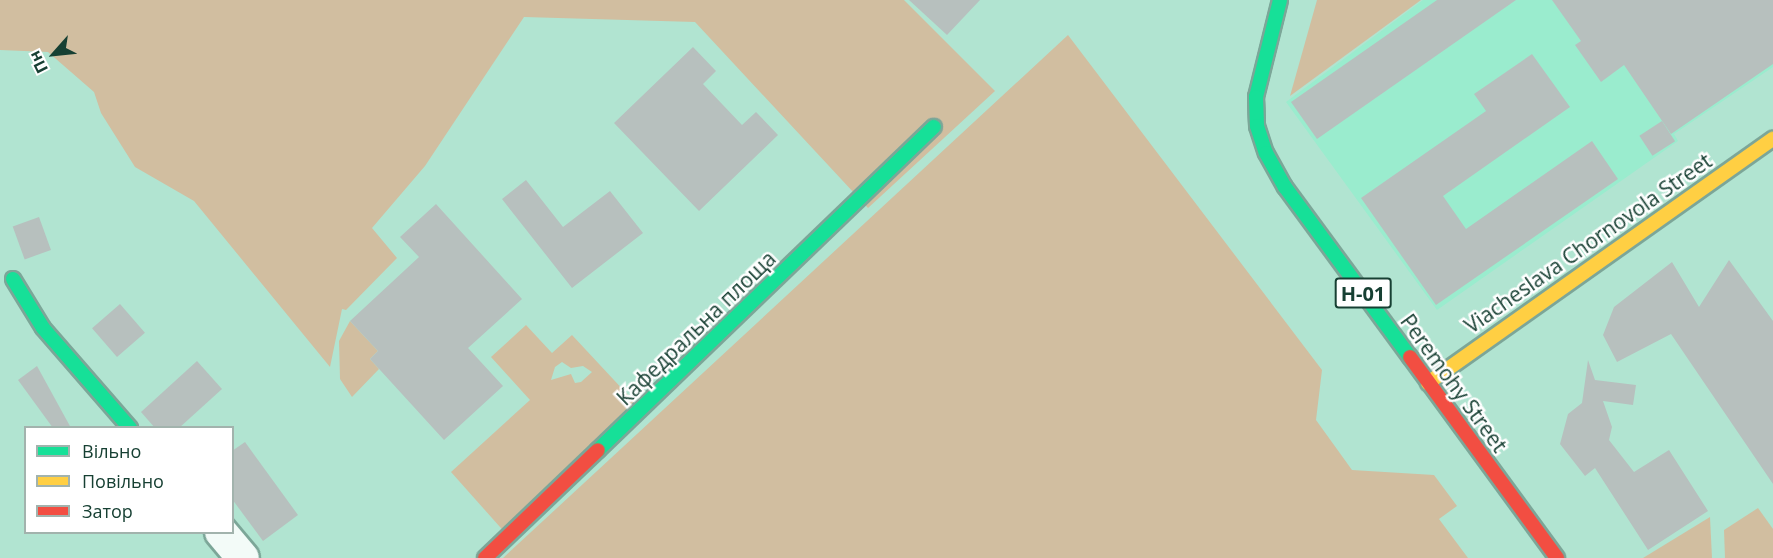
<!DOCTYPE html>
<meta charset="utf-8">
<style>
body{margin:0}
#map{position:relative;width:1773px;height:558px;overflow:hidden;background:#b1e4d1;font-family:"Open Sans",sans-serif}
div>[style]{position:absolute}
[style*='--x']{left:calc(var(--x)*1px);top:calc(var(--y)*1px);width:calc(var(--w)*1px);rotate:calc(var(--a)*1deg)}
.built>*{inset:0;background:#9aecce}
.green>*{inset:0;background:#d1bea0}
.building>*{inset:0;background:#b7c0be;transform-origin:0 0}
.roads{filter:drop-shadow(2px 0 #7ca698) drop-shadow(-2px 0 #7ca698) drop-shadow(0 2px #7ca698) drop-shadow(0 -2px #7ca698)}
.street>*{height:32px;margin:-16px;padding:0 16px;transform-origin:16px;border-radius:16px;background:#f3fbf8}
.fast>*{height:14px;margin:-7px;padding:0 7px;transform-origin:7px;border-radius:7px;background:#16e098}
.slow>*{height:14px;margin:-7px;padding:0 7px;transform-origin:7px;border-radius:7px;background:#ffcf43}
.jam>*{height:14px;margin:-7px;padding:0 7px;transform-origin:7px;border-radius:7px;background:#f24e42}
span{translate:-50% -50%;white-space:nowrap;text-align:center;line-height:1.15;-webkit-text-stroke:5px #fff;paint-order:stroke}
.shield-label span{padding:2px 4px;background:#fff;border:2px solid;border-radius:4px;-webkit-text-stroke-width:0}
.shield-label{font-size:20px;color:#174033;font-weight:700}
.street-label{font-size:21px;color:#174033}
.legend{position:absolute;left:24px;top:426px;width:210px;height:108px;box-sizing:border-box;background:#fff;border:2px solid #a2b3ad;margin:0;padding:8px 10px;list-style:none;font-size:18px;color:#174033}
.legend li{display:flex;align-items:center;gap:12px;height:30px}
.legend b{width:30px;border:2px solid #a2b3ad}
.north{position:absolute;left:24px;top:24px;width:60px;height:60px;-webkit-text-stroke:4px #fff;paint-order:stroke;rotate:243deg;font-size:16px;font-weight:700;line-height:24px;text-align:center;color:#174033}
.north::after{content:'';display:block;margin:auto;width:21px;height:27px;background:#174033;clip-path:polygon(50% 0,100% 100%,50% 72%,0 100%)}
</style>
<div id="map">
<div class="built">
<i style="clip-path:polygon(1423px 0,1773px 0,1773px 67px,1674px 134px,1678px 141px,1437px 310px,1286px 102px)"></i>
</div>
<div class="green">
<i style="clip-path:polygon(0 0,904px 0,995px 91px,868px 208px,695px 22px,524px 17px,425px 166px,372px 228px,397px 258px,346px 310px,342px 309px,330px 367px,194px 201px,135px 167px,101px 113px,94px 92px,48px 52px,0 50px)"></i>
<i style="clip-path:polygon(1317px 0,1421px 0,1290px 96px)"></i>
<i style="clip-path:polygon(1068px 35px,1322px 370px,1316px 420px,1352px 470px,1434px 475px,1457px 506px,1439px 519px,1468px 558px,503px 558px)"></i>
<i style="clip-path:polygon(350px 321px,378px 351px,370px 359px,379px 369px,352px 397px,340px 379px,339px 341px)"></i>
<i style="clip-path:polygon(evenodd,526px 325px,552px 353px,572px 335px,641px 409px,508px 536px,451px 472px,530px 400px,491px 357px,526px 325px,562px 362px,571px 368px,583px 366px,592px 372px,581px 382px,575px 383px,571px 374px,551px 380px,555px 367px,562px 362px)"></i>
<i style="clip-path:polygon(1758px 508px,1773px 529px,1773px 558px,1725px 558px,1724px 530px)"></i>
<i style="clip-path:polygon(1710px 517px,1712px 558px,1643px 558px)"></i>
</div>
<div class="building">
<i style="clip-path:polygon(909px 0,980px 0,947px 35px)"></i>
<i style="clip-path:polygon(1437px 0,1516px 0,1317px 139px,1291px 102px)"></i>
<i style="clip-path:polygon(1552px 0,1773px 0,1773px 64px,1671px 134px,1624px 65px,1601px 82px,1575px 45px,1581px 41px)"></i>
<i style="clip-path:polygon(693px 47px,716px 71px,703px 84px,742px 125px,756px 112px,778px 135px,699px 211px,614px 123px)"></i>
<i style="clip-path:polygon(1532px 54px,1570px 107px,1443px 196px,1466px 229px,1592px 141px,1618px 179px,1436px 305px,1361px 198px,1486px 111px,1474px 94px)"></i>
<i style="left:1662px;top:121px;width:24px;height:27px;rotate:57deg"></i>
<i style="clip-path:polygon(526px 180px,563px 227px,610px 191px,643px 233px,572px 288px,502px 199px)"></i>
<i style="clip-path:polygon(436px 204px,522px 299px,468px 348px,503px 386px,444px 440px,370px 359px,378px 351px,350px 321px,419px 257px,400px 237px)"></i>
<i style="left:39px;top:217px;width:35px;height:28px;rotate:70deg"></i>
<i style="clip-path:polygon(1729px 260px,1773px 321px,1773px 484px,1671px 334px,1617px 362px,1603px 335px,1614px 307px,1672px 262px,1699px 307px)"></i>
<i style="left:120px;top:304px;width:38px;height:37px;rotate:49deg"></i>
<i style="clip-path:polygon(1588px 360px,1595px 380px,1636px 385px,1633px 405px,1603px 401px,1612px 427px,1609px 440px,1634px 472px,1669px 450px,1708px 511px,1648px 550px,1595px 468px,1585px 476px,1560px 444px,1568px 414px,1582px 403px)"></i>
<i style="clip-path:polygon(197px 361px,222px 389px,179px 428px,155px 428px,141px 412px)"></i>
<i style="clip-path:polygon(37px 366px,71px 428px,53px 428px,18px 380px)"></i>
<i style="clip-path:polygon(245px 442px,298px 515px,263px 541px,232px 499px,232px 451px)"></i>
</div>
<div class="roads">
<div class="street">
<i style="--x:221;--y:532;--w:34;--a:50"></i>
</div>
<div class="fast">
<i style="--x:1280;--y:0;--w:100;--a:103.9"></i>
<i style="--x:1256;--y:97;--w:29;--a:88"></i>
<i style="--x:1257;--y:126;--w:28;--a:72"></i>
<i style="--x:1266;--y:153;--w:39;--a:61"></i>
<i style="--x:1285;--y:187;--w:211;--a:53.7"></i>
<i style="--x:13;--y:279;--w:57;--a:58.5"></i>
<i style="--x:43;--y:328;--w:133;--a:49"></i>
<i style="--x:598;--y:450;--w:466;--a:-43.9"></i>
</div>
<div class="slow">
<i style="--x:1428;--y:383;--w:423;--a:-35.3"></i>
</div>
<div class="jam">
<i style="--x:1410;--y:357;--w:249;--a:53.8"></i>
<i style="--x:485;--y:558;--w:156;--a:-43.7"></i>
</div>
</div>
<div class="shield-label">
<span style="left:1363px;top:293px">Н-01</span>
</div>
<div class="street-label">
<span style="left:1588px;top:243px;rotate:-35deg">Viacheslava Chornovola Street</span>
<span style="left:696px;top:328px;rotate:-44deg">Кафедральна площа</span>
<span style="left:1454px;top:383px;rotate:54deg">Peremohy Street</span>
</div>
<ul class="legend">
<li><b style="height:8px;background:#16e098"></b>Вільно</li>
<li><b style="height:8px;background:#ffcf43"></b>Повільно</li>
<li><b style="height:8px;background:#f24e42"></b>Затор</li>
</ul>
<div class="north">Пн</div>
</div>
